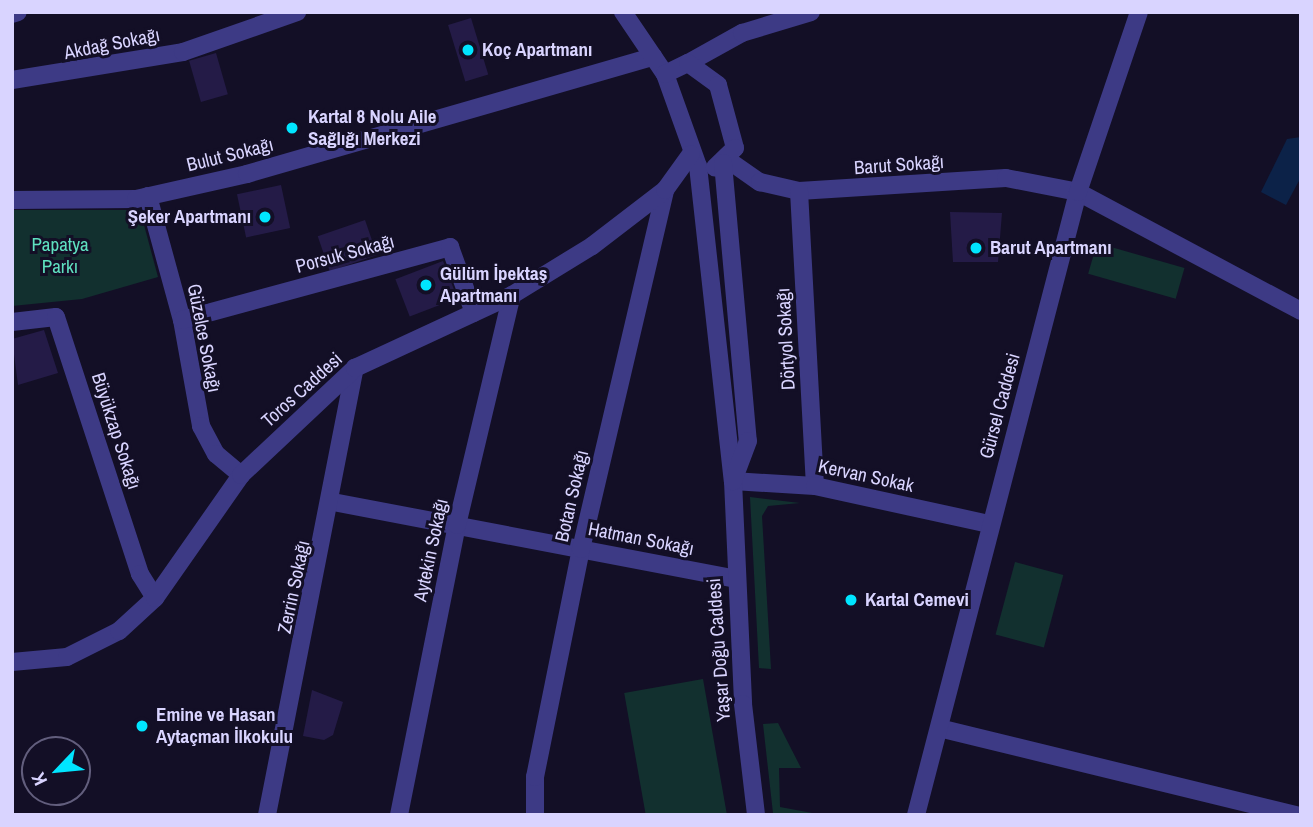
<!DOCTYPE html>
<meta charset="utf-8">
<style>
body{margin:0}
#map{position:relative;width:1313px;height:827px;overflow:hidden;background:#130f26;font-family:"Archivo Narrow",sans-serif}
div>[style]{position:absolute}
[style*='--x']{left:calc(var(--x)*1px);top:calc(var(--y)*1px);width:calc(var(--w)*1px);rotate:calc(var(--a)*1deg)}
.green>*{inset:0;background:#12302f;transform-origin:0 0}
.water>*{inset:0;background:#0c2248}
.building>*{inset:0;background:#241b47;transform-origin:0 0}
.minor>*{height:18px;margin:-9px;padding:0 9px;transform-origin:9px;border-radius:9px;background:#3d3a85}
.tertiary>*{height:18px;margin:-9px;padding:0 9px;transform-origin:9px;border-radius:9px;background:#3d3a85}
.dots>*{width:19px;height:19px;translate:-50% -50%;box-sizing:border-box;border:4px solid #130f26;border-radius:50%}
span{translate:-50% -50%;white-space:nowrap;text-align:center;line-height:1.15;-webkit-text-stroke:6px #130f26;paint-order:stroke}
.street-label{font-size:19px;color:#d9d4ff}
.poi-label{font-size:19px;color:#d9d4ff;font-weight:700}
.left{translate:0 -50%;text-align:left}
.right{translate:-100% -50%;text-align:right}
.park-label{font-size:19px;color:#5fe0c0}
.frame{position:absolute;inset:0;border:14px solid #d9d4ff;pointer-events:none}
.north{position:absolute;left:21px;top:736px;width:70px;height:70px;box-sizing:border-box;background:#130f26;border:2px solid #625e7d;border-radius:50%;rotate:244deg;font-size:19px;font-weight:700;line-height:28px;text-align:center;color:#d9d4ff}
.north::after{content:'';display:block;margin:auto;width:24px;height:32px;background:#00e5ff;clip-path:polygon(50% 0,100% 100%,50% 72%,0 100%)}
</style>
<div id="map">
<div class="green">
<i style="clip-path:polygon(12px 210px,140px 210px,158px 277px,82px 299px,12px 306px)"></i>
<i style="left:1097px;top:243px;width:91px;height:32px;rotate:16deg"></i>
<i style="clip-path:polygon(750px 497px,800px 503px,768px 506px,762px 516px,771px 669px,759px 668px)"></i>
<i style="left:1015px;top:562px;width:50px;height:75px;rotate:15deg"></i>
<i style="left:703px;top:679px;width:138px;height:80px;rotate:80deg"></i>
<i style="clip-path:polygon(778px 723px,801px 768px,779px 768px,780px 807px,823px 815px,773px 813px,763px 724px)"></i>
</div>
<div class="water">
<i style="clip-path:polygon(1301px 137px,1301px 177px,1286px 205px,1261px 192px,1287px 139px)"></i>
</div>
<div class="building">
<i style="left:471px;top:18px;width:59px;height:24px;rotate:73deg"></i>
<i style="left:216px;top:53px;width:43px;height:28px;rotate:74deg"></i>
<i style="left:281px;top:185px;width:44px;height:45px;rotate:78deg"></i>
<i style="clip-path:polygon(950px 212px,1002px 213px,998px 262px,953px 262px)"></i>
<i style="left:365px;top:220px;width:37px;height:50px;rotate:71deg"></i>
<i style="left:443px;top:261px;width:40px;height:51px;rotate:69deg"></i>
<i style="clip-path:polygon(44px 330px,58px 373px,18px 385px,12px 339px)"></i>
<i style="clip-path:polygon(312px 690px,343px 702px,333px 735px,324px 740px,303px 736px)"></i>
</div>
<div class="minor">
<i style="--x:12;--y:14;--w:6;--a:-18"></i>
<i style="--x:12;--y:80;--w:173;--a:-9.3"></i>
<i style="--x:183;--y:52;--w:121;--a:-19.3"></i>
<i style="--x:728;--y:160;--w:39;--a:35"></i>
<i style="--x:760;--y:182;--w:40;--a:13"></i>
<i style="--x:799;--y:191;--w:207;--a:-3.6"></i>
<i style="--x:1006;--y:178;--w:73;--a:11"></i>
<i style="--x:1078;--y:192;--w:253;--a:28.1"></i>
<i style="--x:799;--y:191;--w:295;--a:86.9"></i>
<i style="--x:148;--y:196;--w:129;--a:74.7"></i>
<i style="--x:182;--y:320;--w:108;--a:79.8"></i>
<i style="--x:201;--y:426;--w:32;--a:62"></i>
<i style="--x:216;--y:454;--w:33;--a:40"></i>
<i style="--x:12;--y:200;--w:124;--a:-0.5"></i>
<i style="--x:136;--y:199;--w:114;--a:-12.7"></i>
<i style="--x:247;--y:174;--w:423;--a:-16.1"></i>
<i style="--x:182;--y:320;--w:278;--a:-15.2"></i>
<i style="--x:450;--y:247;--w:70;--a:70"></i>
<i style="--x:12;--y:322;--w:44;--a:-6.5"></i>
<i style="--x:56;--y:317;--w:270;--a:71.9"></i>
<i style="--x:140;--y:574;--w:28;--a:58"></i>
<i style="--x:733;--y:481;--w:82;--a:3.5"></i>
<i style="--x:815;--y:486;--w:178;--a:12.3"></i>
<i style="--x:333;--y:502;--w:409;--a:10.8"></i>
<i style="--x:943;--y:729;--w:364;--a:13.7"></i>
<i style="--x:267;--y:815;--w:456;--a:-78.9"></i>
<i style="--x:399;--y:815;--w:296;--a:-78.7"></i>
<i style="--x:457;--y:525;--w:236;--a:-76.6"></i>
<i style="--x:535;--y:815;--w:38;--a:-90"></i>
<i style="--x:535;--y:777;--w:233;--a:-78.6"></i>
<i style="--x:581;--y:549;--w:369;--a:-76.8"></i>
<i style="--x:916;--y:815;--w:644;--a:-75.42"></i>
<i style="--x:1078;--y:192;--w:190;--a:-71.3"></i>
</div>
<div class="tertiary">
<i style="--x:623;--y:12;--w:75;--a:55.9"></i>
<i style="--x:665;--y:74;--w:98;--a:70.3"></i>
<i style="--x:698;--y:166;--w:317;--a:83.7"></i>
<i style="--x:733;--y:481;--w:223;--a:87.4"></i>
<i style="--x:743;--y:704;--w:112;--a:83.3"></i>
<i style="--x:688;--y:63;--w:62;--a:-29.1"></i>
<i style="--x:742;--y:33;--w:72;--a:-16.9"></i>
<i style="--x:665;--y:74;--w:25;--a:-26"></i>
<i style="--x:688;--y:63;--w:37;--a:36"></i>
<i style="--x:718;--y:85;--w:65;--a:74.9"></i>
<i style="--x:735;--y:148;--w:28;--a:136"></i>
<i style="--x:723;--y:163;--w:279;--a:84.9"></i>
<i style="--x:748;--y:441;--w:43;--a:110.6"></i>
<i style="--x:12;--y:662;--w:55;--a:-5.2"></i>
<i style="--x:67;--y:657;--w:58;--a:-26.6"></i>
<i style="--x:119;--y:631;--w:49;--a:-42.5"></i>
<i style="--x:155;--y:598;--w:150;--a:-55"></i>
<i style="--x:241;--y:475;--w:156;--a:-43.2"></i>
<i style="--x:355;--y:368;--w:173;--a:-24.9"></i>
<i style="--x:512;--y:295;--w:94;--a:-31.5"></i>
<i style="--x:592;--y:246;--w:92;--a:-37.5"></i>
<i style="--x:665;--y:190;--w:44;--a:-54.2"></i>
</div>
<div class="dots">
<i style="left:468px;top:50px;background:#00e5ff"></i>
<i style="left:292px;top:128px;background:#00e5ff"></i>
<i style="left:265px;top:217px;background:#00e5ff"></i>
<i style="left:976px;top:248px;background:#00e5ff"></i>
<i style="left:426px;top:285px;background:#00e5ff"></i>
<i style="left:851px;top:600px;background:#00e5ff"></i>
<i style="left:142px;top:726px;background:#00e5ff"></i>
</div>
<div class="street-label">
<span style="left:112px;top:44px;rotate:-11deg">Akdağ Sokağı</span>
<span style="left:230px;top:155px;rotate:-14deg">Bulut Sokağı</span>
<span style="left:899px;top:165px;rotate:-4deg">Barut Sokağı</span>
<span style="left:345px;top:254px;rotate:-15deg">Porsuk Sokağı</span>
<span style="left:204px;top:338px;rotate:79deg">Güzelce Sokağı</span>
<span style="left:786px;top:339px;rotate:-93deg">Dörtyol Sokağı</span>
<span style="left:302px;top:390px;rotate:-42deg">Toros Caddesi</span>
<span style="left:1000px;top:406px;rotate:-75deg">Gürsel Caddesi</span>
<span style="left:116px;top:431px;rotate:72deg">Büyükzap Sokağı</span>
<span style="left:866px;top:476px;rotate:12deg">Kervan Sokak</span>
<span style="left:572px;top:496px;rotate:-77deg">Botan Sokağı</span>
<span style="left:641px;top:539px;rotate:11deg">Hatman Sokağı</span>
<span style="left:431px;top:550px;rotate:-78deg">Aytekin Sokağı</span>
<span style="left:294px;top:587px;rotate:-78deg">Zerrin Sokağı</span>
<span style="left:719px;top:650px;rotate:-94deg">Yaşar Doğu Caddesi</span>
</div>
<div class="poi-label">
<span class="left" style="left:482px;top:50px">Koç Apartmanı</span>
<span class="left" style="left:308px;top:128px">Kartal 8 Nolu Aile<br>Sağlığı Merkezi</span>
<span class="right" style="left:251px;top:217px">Şeker Apartmanı</span>
<span class="left" style="left:990px;top:248px">Barut Apartmanı</span>
<span class="left" style="left:440px;top:285px">Gülüm İpektaş<br>Apartmanı</span>
<span class="left" style="left:865px;top:600px">Kartal Cemevi</span>
<span class="left" style="left:156px;top:726px">Emine ve Hasan<br>Aytaçman İlkokulu</span>
</div>
<div class="park-label">
<span style="left:60px;top:256px">Papatya<br>Parkı</span>
</div>
<div class="frame"></div>
<div class="north">K</div>
</div>
